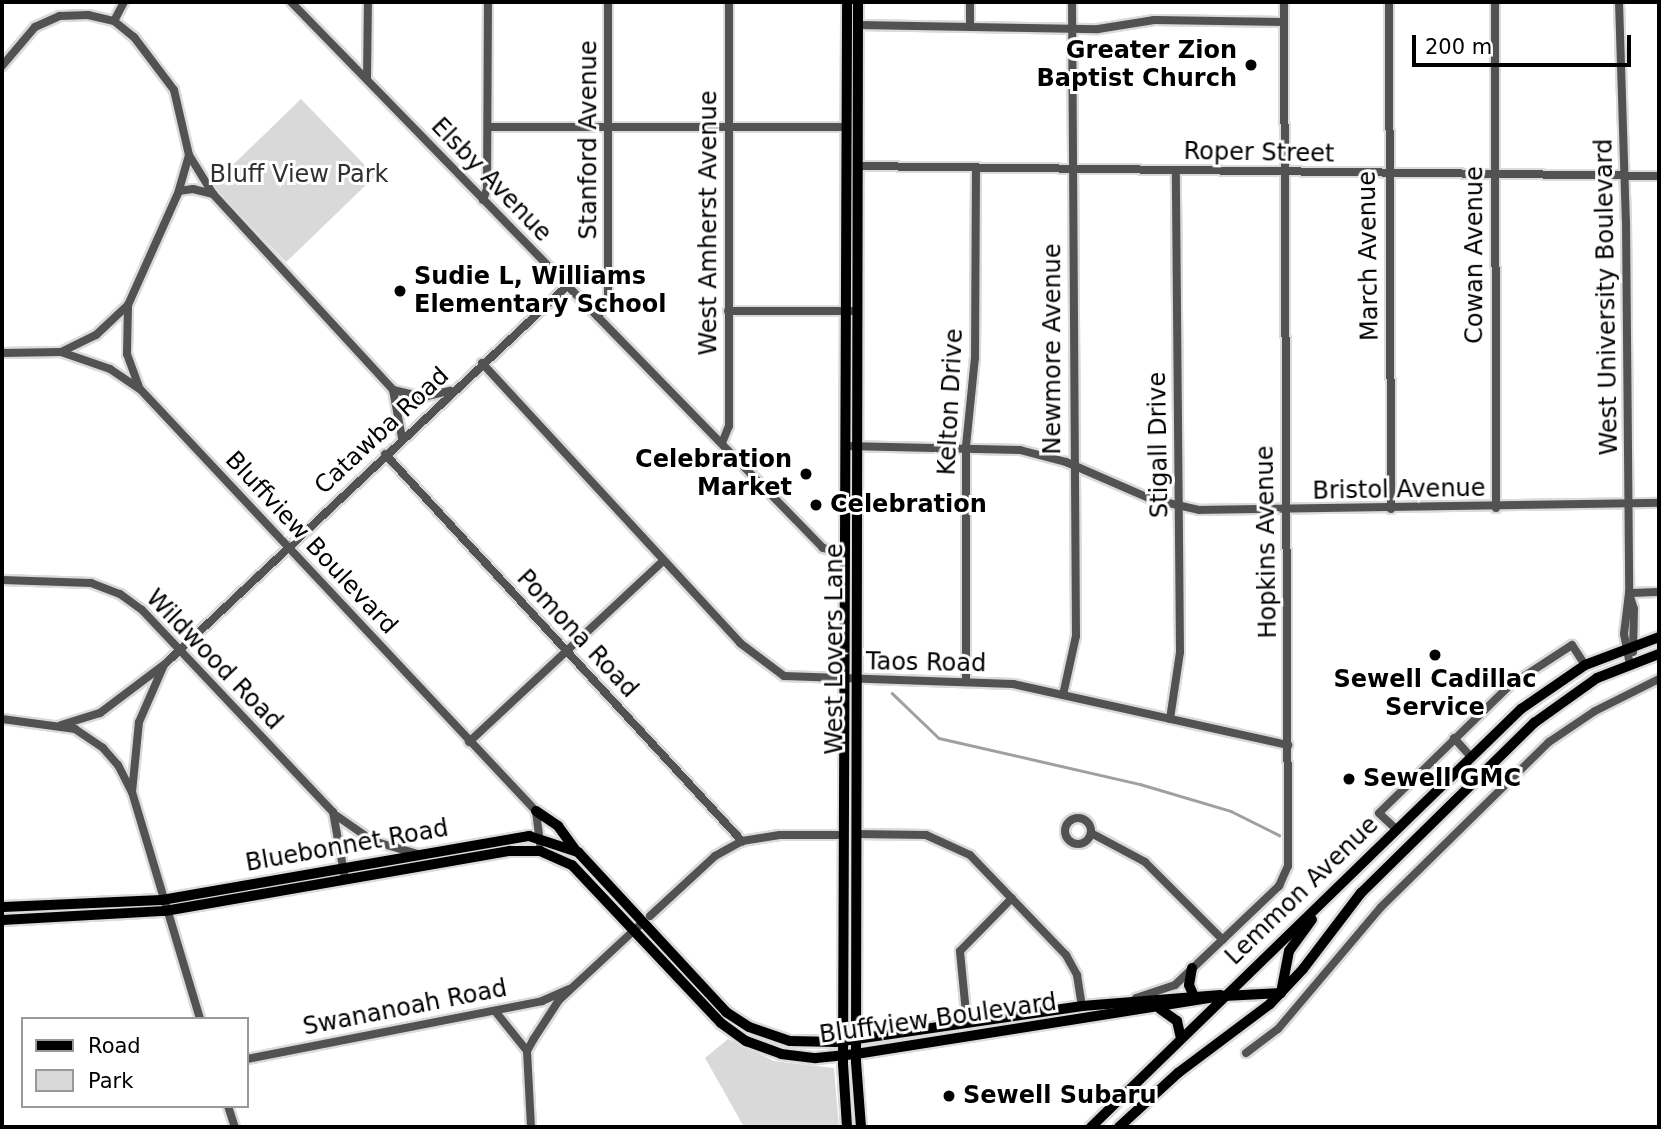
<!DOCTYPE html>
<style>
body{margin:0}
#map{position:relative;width:1661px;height:1129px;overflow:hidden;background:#fff;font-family:"DejaVu Sans",sans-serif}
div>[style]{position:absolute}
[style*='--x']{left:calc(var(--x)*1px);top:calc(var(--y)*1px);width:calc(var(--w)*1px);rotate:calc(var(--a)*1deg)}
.green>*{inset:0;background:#d9d9d9;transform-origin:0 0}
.stream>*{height:2.5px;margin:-1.25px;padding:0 1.25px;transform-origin:1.25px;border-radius:1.25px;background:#a0a0a0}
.roads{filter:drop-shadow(2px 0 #dbdbdb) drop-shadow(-2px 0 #dbdbdb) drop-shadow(0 2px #dbdbdb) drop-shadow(0 -2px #dbdbdb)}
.minor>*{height:8px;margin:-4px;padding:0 4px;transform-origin:4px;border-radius:4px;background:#525252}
.minor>.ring{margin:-4px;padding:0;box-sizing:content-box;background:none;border:8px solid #525252;border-radius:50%}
.major>*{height:10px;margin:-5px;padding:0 5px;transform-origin:5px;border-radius:5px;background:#000}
.dots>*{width:19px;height:19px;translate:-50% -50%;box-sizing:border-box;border:4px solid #fff;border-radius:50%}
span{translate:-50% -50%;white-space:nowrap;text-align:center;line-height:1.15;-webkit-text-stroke:6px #fff;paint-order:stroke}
.poi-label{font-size:24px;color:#000;font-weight:700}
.right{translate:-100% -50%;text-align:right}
.left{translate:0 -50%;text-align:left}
.street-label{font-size:24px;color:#000}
.park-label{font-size:24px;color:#303030}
.frame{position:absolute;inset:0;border:4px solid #000;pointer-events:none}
.legend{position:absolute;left:21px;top:1017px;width:228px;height:91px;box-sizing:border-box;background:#fff;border:2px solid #999;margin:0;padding:9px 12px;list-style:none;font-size:21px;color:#000}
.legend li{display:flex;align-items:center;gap:14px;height:35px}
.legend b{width:35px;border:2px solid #999}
.scale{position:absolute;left:1412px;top:35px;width:219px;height:32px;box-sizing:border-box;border:4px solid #000;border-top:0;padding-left:9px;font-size:21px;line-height:24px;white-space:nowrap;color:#000;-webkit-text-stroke:5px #fff;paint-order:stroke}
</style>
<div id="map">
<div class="green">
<i style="left:301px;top:99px;width:107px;height:124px;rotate:46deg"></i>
<i style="clip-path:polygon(728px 1039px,774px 1061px,834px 1068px,839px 1127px,744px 1127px,705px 1058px)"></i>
</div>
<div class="stream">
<i style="--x:892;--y:693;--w:65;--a:43.8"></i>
<i style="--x:939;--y:738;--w:206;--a:12.9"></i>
<i style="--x:1140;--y:784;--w:95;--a:16.5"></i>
<i style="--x:1231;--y:811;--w:54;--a:26.6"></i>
</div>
<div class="roads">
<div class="minor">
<i style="--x:291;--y:2;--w:762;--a:45.74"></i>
<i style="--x:823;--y:548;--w:23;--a:15"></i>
<i style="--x:970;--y:2;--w:25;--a:90"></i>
<i style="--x:1389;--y:2;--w:507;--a:89.77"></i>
<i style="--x:1495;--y:2;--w:506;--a:89.89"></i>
<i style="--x:1619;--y:2;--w:219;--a:88.2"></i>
<i style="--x:1626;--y:221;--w:372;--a:89.5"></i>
<i style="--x:1629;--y:593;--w:41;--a:97"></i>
<i style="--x:1624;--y:634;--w:31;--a:79"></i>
<i style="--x:114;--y:21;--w:21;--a:-62"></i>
<i style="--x:858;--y:25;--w:240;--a:1"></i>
<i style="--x:1098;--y:29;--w:57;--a:-9.1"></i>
<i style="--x:1154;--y:20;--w:130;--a:0.9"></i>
<i style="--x:2;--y:66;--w:51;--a:-49.8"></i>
<i style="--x:35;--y:27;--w:27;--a:-24"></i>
<i style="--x:60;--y:16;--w:28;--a:-2"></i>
<i style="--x:88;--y:15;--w:27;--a:13"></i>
<i style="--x:114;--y:21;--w:26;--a:39"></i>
<i style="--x:134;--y:37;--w:66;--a:53"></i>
<i style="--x:174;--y:90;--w:67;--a:77"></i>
<i style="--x:189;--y:155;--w:37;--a:106"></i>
<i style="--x:179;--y:191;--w:125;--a:114.1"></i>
<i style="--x:128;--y:305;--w:49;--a:91.2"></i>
<i style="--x:127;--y:354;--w:35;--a:70"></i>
<i style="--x:367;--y:79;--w:77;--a:-89.3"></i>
<i style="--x:488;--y:127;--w:357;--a:0"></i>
<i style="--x:189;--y:155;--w:46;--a:58.4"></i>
<i style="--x:213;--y:194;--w:266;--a:47.4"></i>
<i style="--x:393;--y:390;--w:49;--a:79.4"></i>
<i style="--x:857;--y:166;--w:802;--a:0.71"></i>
<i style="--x:179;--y:191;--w:14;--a:-8"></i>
<i style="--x:193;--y:189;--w:21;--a:14"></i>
<i style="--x:483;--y:200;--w:12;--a:-70"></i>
<i style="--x:487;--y:189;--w:187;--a:-89.7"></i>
<i style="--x:728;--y:311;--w:123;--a:0"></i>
<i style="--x:598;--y:317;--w:21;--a:-62"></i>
<i style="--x:608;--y:298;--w:296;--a:-90"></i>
<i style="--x:61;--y:352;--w:39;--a:-26"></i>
<i style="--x:96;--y:335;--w:44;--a:-43.2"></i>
<i style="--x:2;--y:353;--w:59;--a:-1"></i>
<i style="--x:61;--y:352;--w:52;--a:19.1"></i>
<i style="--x:110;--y:369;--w:36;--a:34"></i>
<i style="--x:140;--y:389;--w:579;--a:46.82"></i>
<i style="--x:536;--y:811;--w:33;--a:83"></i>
<i style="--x:482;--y:363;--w:381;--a:47.3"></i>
<i style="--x:740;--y:643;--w:55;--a:36.9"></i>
<i style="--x:784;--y:676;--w:229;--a:2"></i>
<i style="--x:1013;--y:684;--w:282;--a:12.5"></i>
<i style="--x:393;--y:390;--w:31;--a:13"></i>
<i style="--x:423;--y:397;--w:28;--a:-13"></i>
<i style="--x:722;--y:443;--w:18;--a:-68"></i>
<i style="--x:729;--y:426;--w:424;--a:-90"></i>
<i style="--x:846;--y:446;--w:174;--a:1.3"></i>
<i style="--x:1020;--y:450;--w:48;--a:14.6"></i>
<i style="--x:1066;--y:462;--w:93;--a:23.5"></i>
<i style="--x:1151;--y:499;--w:49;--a:12.9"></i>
<i style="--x:1199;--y:510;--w:460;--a:-0.9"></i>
<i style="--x:385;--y:454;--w:527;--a:47.31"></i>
<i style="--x:2;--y:580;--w:89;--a:1.9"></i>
<i style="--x:91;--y:583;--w:31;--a:21"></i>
<i style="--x:120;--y:594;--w:27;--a:36"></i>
<i style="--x:142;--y:610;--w:278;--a:46.6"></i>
<i style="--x:333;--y:812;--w:67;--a:79.7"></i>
<i style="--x:1629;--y:593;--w:17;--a:73"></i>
<i style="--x:1634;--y:609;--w:43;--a:91.3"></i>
<i style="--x:1629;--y:593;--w:30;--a:-2"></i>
<i style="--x:966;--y:681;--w:235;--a:-90"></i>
<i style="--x:966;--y:446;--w:88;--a:-84.2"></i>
<i style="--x:975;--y:358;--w:190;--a:-89.7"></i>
<i style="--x:1063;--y:695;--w:60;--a:-77.6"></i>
<i style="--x:1076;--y:636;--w:634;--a:-90.36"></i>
<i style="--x:2;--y:719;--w:74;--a:7.8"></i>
<i style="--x:75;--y:729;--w:34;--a:34"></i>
<i style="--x:103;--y:748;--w:23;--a:49"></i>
<i style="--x:118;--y:765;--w:30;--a:63"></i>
<i style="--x:132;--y:792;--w:237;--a:73.3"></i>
<i style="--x:1170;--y:719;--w:68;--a:-81.5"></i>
<i style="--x:1180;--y:652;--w:481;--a:-90.5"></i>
<i style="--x:61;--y:725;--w:41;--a:-17.1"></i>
<i style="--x:100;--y:713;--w:81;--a:-37"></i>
<i style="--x:165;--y:664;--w:552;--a:-43.24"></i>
<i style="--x:1454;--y:738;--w:25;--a:48"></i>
<i style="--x:469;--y:742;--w:265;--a:-43"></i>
<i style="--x:132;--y:792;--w:70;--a:-84.3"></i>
<i style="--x:139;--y:722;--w:60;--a:-66.4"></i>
<i style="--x:334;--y:814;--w:47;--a:34.7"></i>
<i style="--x:373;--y:841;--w:47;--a:16.1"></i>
<i class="ring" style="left:1065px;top:818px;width:18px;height:18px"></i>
<i style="--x:1396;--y:829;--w:23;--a:-137"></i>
<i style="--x:1379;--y:813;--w:182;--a:-44.3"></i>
<i style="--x:1509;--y:686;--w:75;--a:-33.1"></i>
<i style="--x:1572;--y:645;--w:24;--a:57"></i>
<i style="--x:1091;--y:833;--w:61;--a:28.2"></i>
<i style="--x:1145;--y:862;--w:110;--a:45"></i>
<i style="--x:856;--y:834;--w:70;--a:0.8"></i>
<i style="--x:926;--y:835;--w:48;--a:24.4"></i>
<i style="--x:970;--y:855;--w:139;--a:46.2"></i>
<i style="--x:1066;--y:955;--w:23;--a:61"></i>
<i style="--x:1077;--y:975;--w:31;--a:81"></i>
<i style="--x:650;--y:916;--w:88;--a:-42.7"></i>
<i style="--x:715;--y:856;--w:31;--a:-29"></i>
<i style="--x:742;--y:841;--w:38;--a:-9"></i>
<i style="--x:780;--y:835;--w:64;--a:0"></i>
<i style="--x:1136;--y:998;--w:41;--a:-18.4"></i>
<i style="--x:1175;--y:985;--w:144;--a:-43.6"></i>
<i style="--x:1279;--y:886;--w:22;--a:-66"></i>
<i style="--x:1288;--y:866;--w:864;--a:-90.27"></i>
<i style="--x:495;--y:1011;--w:51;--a:51.3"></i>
<i style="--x:967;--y:1023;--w:72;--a:-95.6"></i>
<i style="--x:960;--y:951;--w:74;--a:-45.5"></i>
<i style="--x:1246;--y:1053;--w:40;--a:-37"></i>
<i style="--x:1278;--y:1029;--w:160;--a:-49.8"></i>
<i style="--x:1381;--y:907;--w:235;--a:-44.5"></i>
<i style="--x:1549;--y:742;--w:55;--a:-34"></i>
<i style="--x:1595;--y:711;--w:72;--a:-26.6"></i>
<i style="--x:247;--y:1059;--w:301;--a:-11.1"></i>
<i style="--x:542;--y:1001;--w:30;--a:-24"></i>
<i style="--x:228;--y:1106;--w:22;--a:72"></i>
<i style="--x:531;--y:1127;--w:76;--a:-93"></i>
<i style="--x:527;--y:1051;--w:13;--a:-61"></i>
<i style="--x:533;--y:1040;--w:48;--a:-57"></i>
<i style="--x:559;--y:1000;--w:113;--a:-42.9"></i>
</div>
<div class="major">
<i style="--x:858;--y:2;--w:1060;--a:90.11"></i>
<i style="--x:856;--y:1062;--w:65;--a:85.6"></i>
<i style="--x:536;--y:811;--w:27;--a:34"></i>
<i style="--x:558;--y:826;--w:29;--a:54"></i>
<i style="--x:2;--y:907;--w:160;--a:-2.5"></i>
<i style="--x:162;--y:900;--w:373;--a:-9.9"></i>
<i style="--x:529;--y:836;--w:52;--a:18.1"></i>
<i style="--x:578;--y:852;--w:218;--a:47.2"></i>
<i style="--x:726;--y:1012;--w:27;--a:33"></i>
<i style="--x:749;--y:1027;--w:43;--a:18.9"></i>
<i style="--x:790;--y:1041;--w:46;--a:1.2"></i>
<i style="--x:836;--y:1042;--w:249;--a:-8.3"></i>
<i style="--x:1082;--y:1006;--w:139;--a:-4.5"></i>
<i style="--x:2;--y:920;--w:163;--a:-3.2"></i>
<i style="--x:165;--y:911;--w:350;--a:-9.9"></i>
<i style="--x:510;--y:851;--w:30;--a:0"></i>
<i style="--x:540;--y:851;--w:35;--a:24"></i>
<i style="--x:572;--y:865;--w:217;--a:46.7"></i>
<i style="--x:721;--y:1023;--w:31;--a:36"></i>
<i style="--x:746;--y:1041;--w:37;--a:20"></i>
<i style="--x:781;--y:1054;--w:35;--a:7"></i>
<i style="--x:816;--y:1058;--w:40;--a:-5.7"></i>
<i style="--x:856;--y:1054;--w:373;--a:-9"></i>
<i style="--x:1224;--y:996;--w:57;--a:-3"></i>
<i style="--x:1192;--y:968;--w:17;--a:100"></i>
<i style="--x:1189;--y:985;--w:12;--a:66"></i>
<i style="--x:1281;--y:993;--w:43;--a:-79.2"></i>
<i style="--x:1289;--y:951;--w:39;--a:-54"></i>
<i style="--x:1160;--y:1009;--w:21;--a:35"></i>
<i style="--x:1177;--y:1021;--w:18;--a:77"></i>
<i style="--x:847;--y:1127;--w:63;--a:-93.6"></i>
<i style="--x:843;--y:1064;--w:1062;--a:-89.78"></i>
<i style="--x:1091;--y:1127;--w:600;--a:-44.19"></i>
<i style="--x:1521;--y:709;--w:78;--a:-34.5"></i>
<i style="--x:1585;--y:665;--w:79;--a:-20.7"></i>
<i style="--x:1119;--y:1127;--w:80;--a:-42.5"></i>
<i style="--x:1178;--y:1073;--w:115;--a:-36.9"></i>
<i style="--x:1270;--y:1004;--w:48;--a:-46.7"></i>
<i style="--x:1303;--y:969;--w:96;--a:-52.7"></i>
<i style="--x:1361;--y:893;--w:243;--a:-44.5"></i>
<i style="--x:1534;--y:723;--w:77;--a:-35.5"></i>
<i style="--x:1597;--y:678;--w:66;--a:-21.2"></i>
</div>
</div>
<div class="dots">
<i style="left:1251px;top:65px;background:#000"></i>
<i style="left:400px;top:291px;background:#000"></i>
<i style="left:806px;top:474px;background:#000"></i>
<i style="left:816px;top:505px;background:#000"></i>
<i style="left:1435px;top:655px;background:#000"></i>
<i style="left:1349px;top:779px;background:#000"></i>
<i style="left:949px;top:1096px;background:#000"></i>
</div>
<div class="poi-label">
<span class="right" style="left:1237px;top:65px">Greater Zion<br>Baptist Church</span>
<span class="left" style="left:414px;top:291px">Sudie L, Williams<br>Elementary School</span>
<span class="right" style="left:792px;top:474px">Celebration<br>Market</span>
<span class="left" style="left:830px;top:505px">Celebration</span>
<span style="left:1435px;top:694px">Sewell Cadillac<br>Service</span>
<span class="left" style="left:1363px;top:779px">Sewell GMC</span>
<span class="left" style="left:963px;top:1096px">Sewell Subaru</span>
</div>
<div class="street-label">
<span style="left:589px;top:140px;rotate:-90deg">Stanford Avenue</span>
<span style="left:1259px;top:153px;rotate:1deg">Roper Street</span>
<span style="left:491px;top:180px;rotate:46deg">Elsby Avenue</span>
<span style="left:709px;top:223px;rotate:-90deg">West Amherst Avenue</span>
<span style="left:1475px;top:255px;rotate:-90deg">Cowan Avenue</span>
<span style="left:1369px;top:256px;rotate:-91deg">March Avenue</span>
<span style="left:1607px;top:297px;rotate:-91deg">West University Boulevard</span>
<span style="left:1053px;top:349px;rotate:-90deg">Newmore Avenue</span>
<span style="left:951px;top:402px;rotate:-87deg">Kelton Drive</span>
<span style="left:382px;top:431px;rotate:-43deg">Catawba Road</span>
<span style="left:1159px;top:445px;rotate:-91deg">Stigall Drive</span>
<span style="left:1399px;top:490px;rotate:-1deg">Bristol Avenue</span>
<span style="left:1267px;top:542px;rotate:-91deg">Hopkins Avenue</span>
<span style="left:311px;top:543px;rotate:47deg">Bluffview Boulevard</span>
<span style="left:577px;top:634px;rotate:47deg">Pomona Road</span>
<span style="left:835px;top:649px;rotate:-90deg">West Lovers Lane</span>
<span style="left:214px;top:660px;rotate:46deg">Wildwood Road</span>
<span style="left:926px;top:663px;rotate:1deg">Taos Road</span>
<span style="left:347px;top:846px;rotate:-10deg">Bluebonnet Road</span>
<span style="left:1302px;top:891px;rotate:-44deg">Lemmon Avenue</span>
<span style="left:405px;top:1008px;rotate:-11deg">Swananoah Road</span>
<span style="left:938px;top:1019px;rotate:-8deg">Bluffview Boulevard</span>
</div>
<div class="park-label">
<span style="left:299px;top:175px">Bluff View Park</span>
</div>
<div class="frame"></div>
<ul class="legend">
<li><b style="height:9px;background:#000"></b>Road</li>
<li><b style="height:19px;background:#d9d9d9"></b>Park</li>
</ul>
<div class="scale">200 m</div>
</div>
